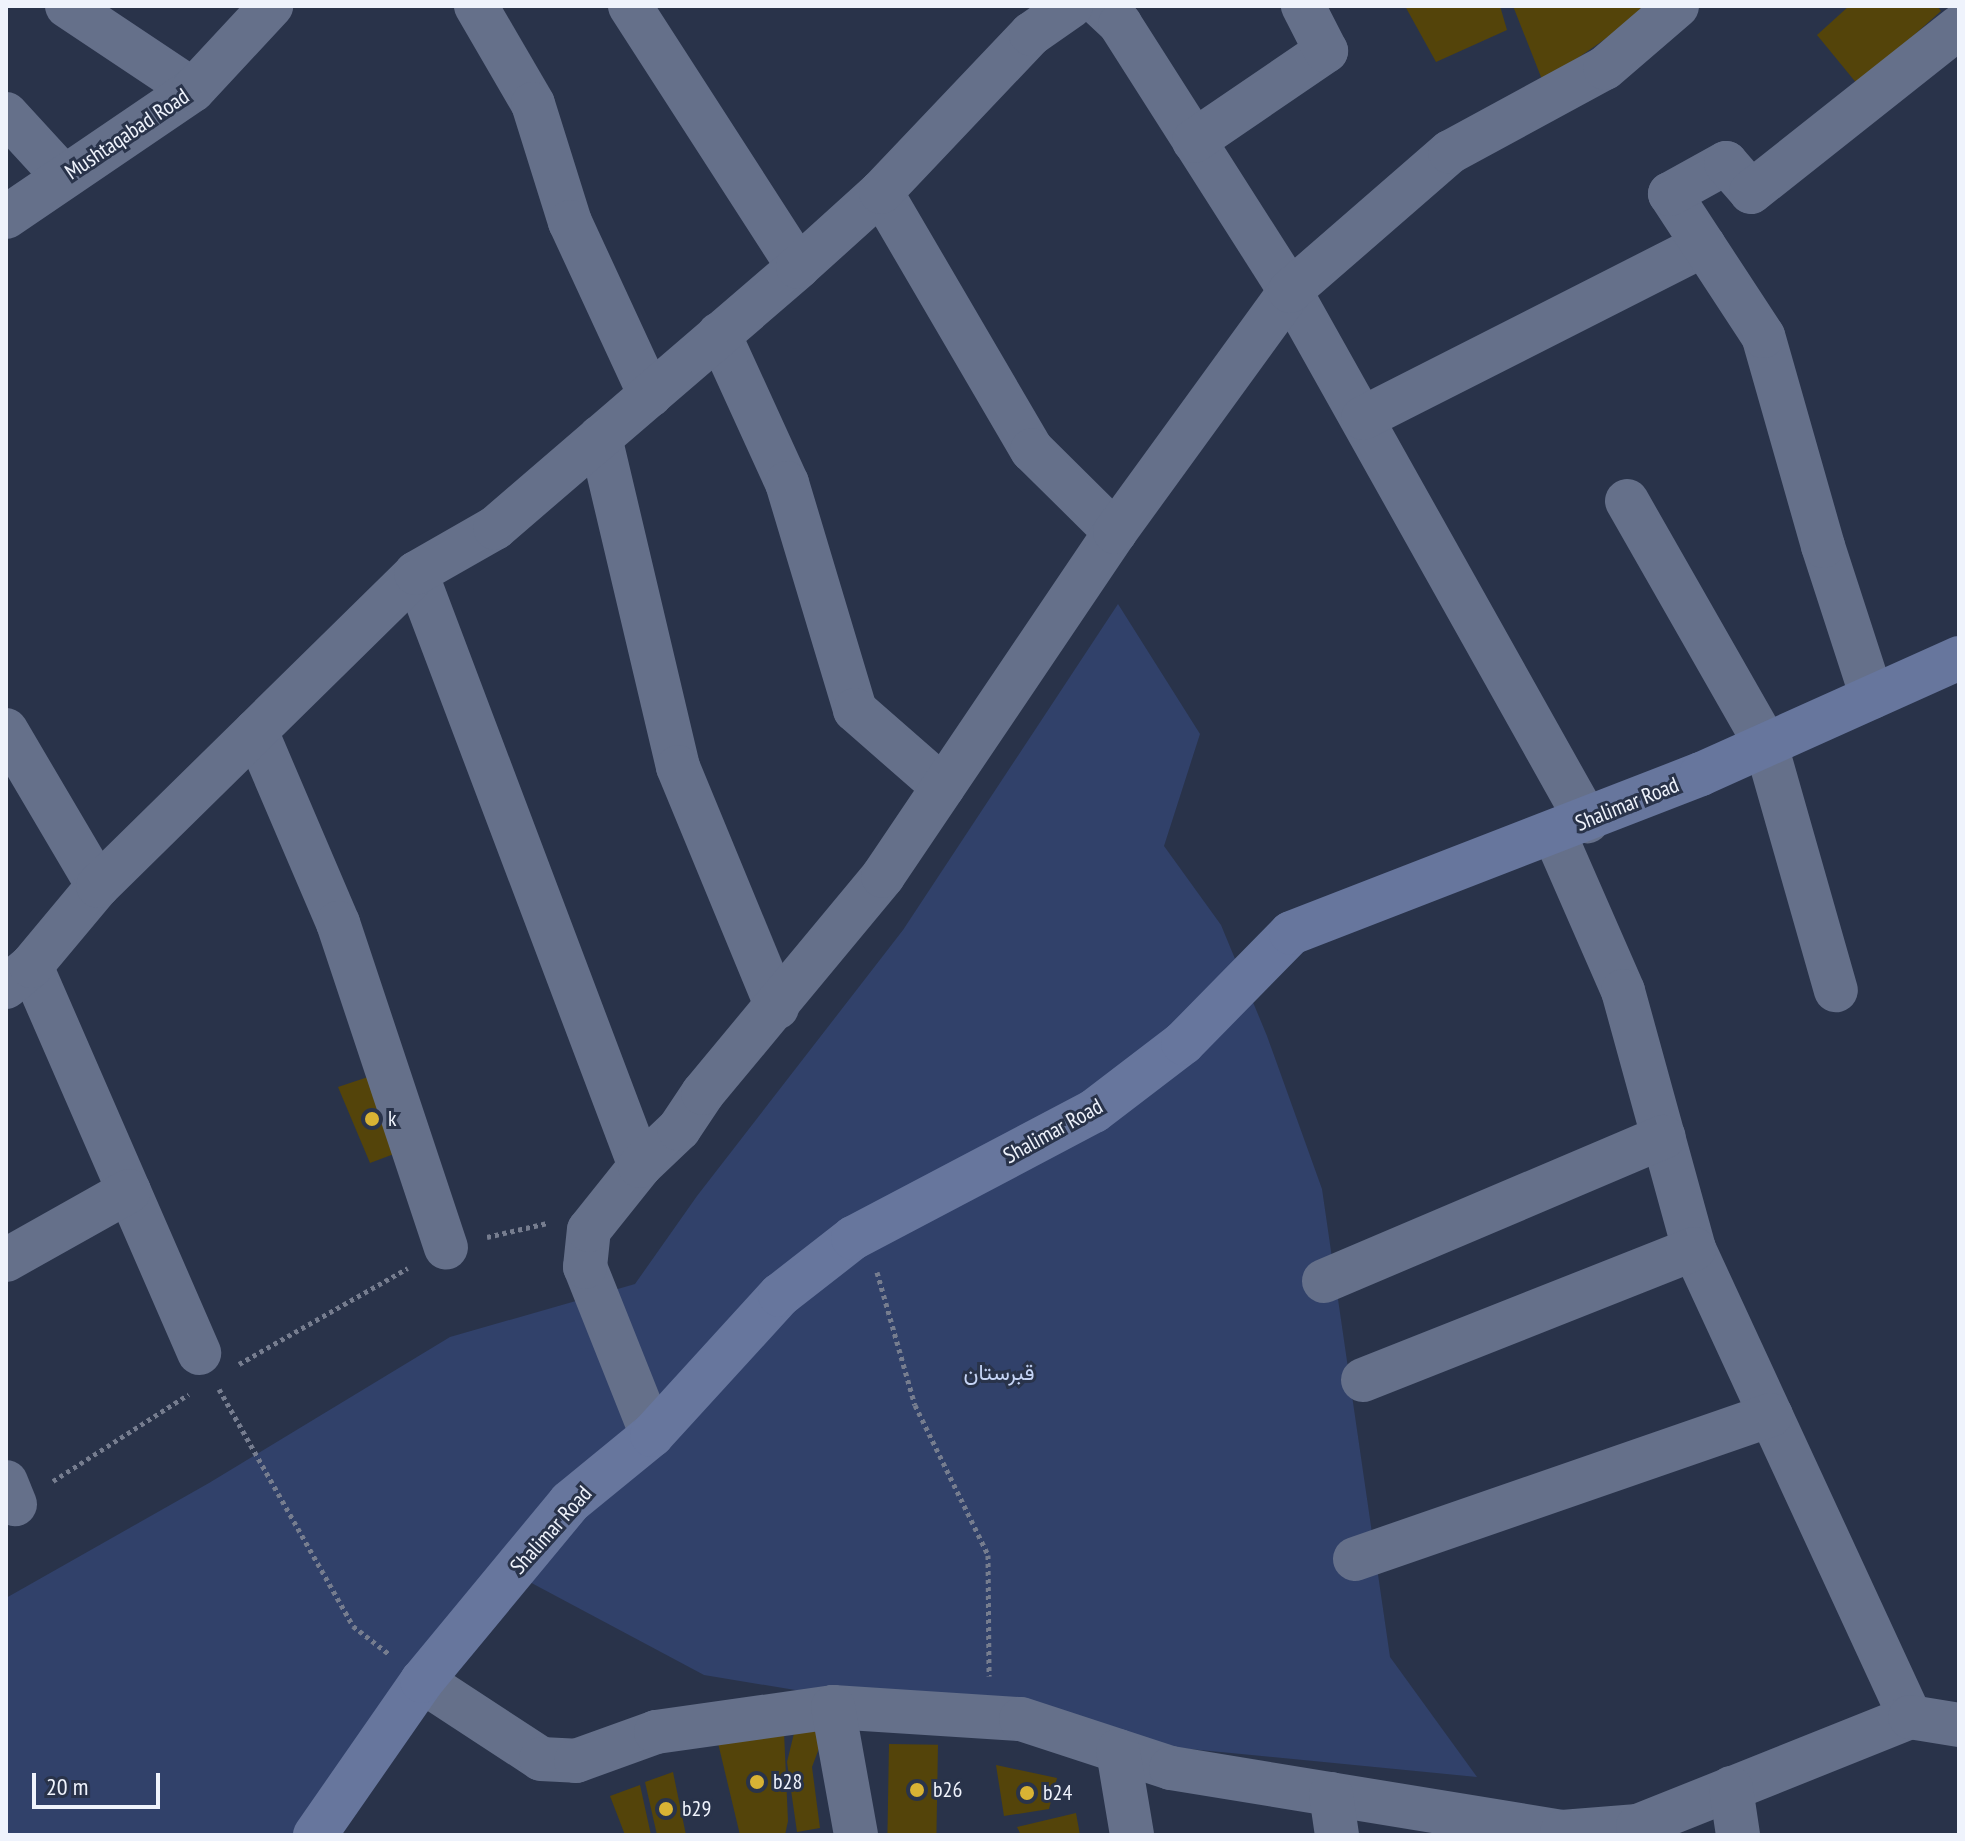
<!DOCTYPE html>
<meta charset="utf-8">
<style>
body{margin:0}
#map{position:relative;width:1965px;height:1841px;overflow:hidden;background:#29334a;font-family:"PT Sans Narrow",Vazirmatn,sans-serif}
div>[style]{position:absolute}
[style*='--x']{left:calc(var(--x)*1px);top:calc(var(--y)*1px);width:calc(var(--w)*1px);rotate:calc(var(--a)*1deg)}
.green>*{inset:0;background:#31416a}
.building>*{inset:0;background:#54440a;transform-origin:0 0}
.path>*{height:5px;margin-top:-2.5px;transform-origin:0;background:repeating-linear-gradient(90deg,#767d8f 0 4px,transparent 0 8px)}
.street>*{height:44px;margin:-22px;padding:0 22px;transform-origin:22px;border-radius:22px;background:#65708a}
.secondary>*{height:44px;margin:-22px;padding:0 22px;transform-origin:22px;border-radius:22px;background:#67769d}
.dots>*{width:22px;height:22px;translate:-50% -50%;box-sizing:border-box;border:4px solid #29334a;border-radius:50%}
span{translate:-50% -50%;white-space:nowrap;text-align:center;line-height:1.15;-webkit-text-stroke:6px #29334a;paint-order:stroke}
.street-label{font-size:22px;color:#eff3fc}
.poi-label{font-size:22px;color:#eff3fc}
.left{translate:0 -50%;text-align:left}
.park-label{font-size:22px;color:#c5d4f5}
.frame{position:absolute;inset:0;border:8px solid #eff3fc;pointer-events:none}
.scale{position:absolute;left:32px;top:1773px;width:128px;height:36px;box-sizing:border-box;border:4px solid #eff3fc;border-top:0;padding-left:10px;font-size:24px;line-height:28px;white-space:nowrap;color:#eff3fc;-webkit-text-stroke:6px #29334a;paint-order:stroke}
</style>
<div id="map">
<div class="green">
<i style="clip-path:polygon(1118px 604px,1200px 734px,1164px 846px,1221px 925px,1267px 1036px,1322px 1189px,1390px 1657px,1477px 1777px,1097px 1740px,704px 1675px,524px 1579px,318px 1835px,6px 1835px,6px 1598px,209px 1483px,450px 1337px,635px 1284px,697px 1196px,903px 930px)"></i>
</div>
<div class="building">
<i style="clip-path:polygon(1405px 6px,1500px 6px,1507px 30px,1436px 62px)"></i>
<i style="clip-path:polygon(1513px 6px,1653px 6px,1543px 82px)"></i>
<i style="clip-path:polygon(1849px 6px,1937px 6px,1941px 11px,1858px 85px,1817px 35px)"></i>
<i style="clip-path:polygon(377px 1074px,402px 1151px,370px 1163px,338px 1087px)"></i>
<i style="clip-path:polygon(796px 1725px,824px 1735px,812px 1767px,820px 1828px,797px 1832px,787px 1762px)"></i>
<i style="clip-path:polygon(784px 1732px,788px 1821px,785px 1835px,740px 1835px,718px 1743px)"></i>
<i style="left:889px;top:1744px;width:49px;height:91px;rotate:1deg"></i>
<i style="clip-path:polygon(996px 1765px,1057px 1778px,1049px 1809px,1004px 1816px)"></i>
<i style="clip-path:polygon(673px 1772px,686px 1835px,657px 1835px,645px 1782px)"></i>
<i style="clip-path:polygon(640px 1785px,651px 1835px,625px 1835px,610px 1796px)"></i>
<i style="clip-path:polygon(1076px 1813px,1080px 1835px,1021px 1835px,1017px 1827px)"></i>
</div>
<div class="path">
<i style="--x:487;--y:1237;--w:62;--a:-13.1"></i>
<i style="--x:877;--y:1272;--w:138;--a:74.1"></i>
<i style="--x:915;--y:1405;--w:167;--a:64"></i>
<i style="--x:988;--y:1555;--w:121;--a:89.5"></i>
<i style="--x:239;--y:1364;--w:194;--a:-29.6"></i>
<i style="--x:219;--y:1389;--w:272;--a:60.5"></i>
<i style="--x:353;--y:1626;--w:46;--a:37.9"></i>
<i style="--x:53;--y:1481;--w:161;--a:-32.6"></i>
</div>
<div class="street">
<i style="--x:67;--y:6;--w:151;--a:33.7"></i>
<i style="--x:476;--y:6;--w:113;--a:59.8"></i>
<i style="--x:533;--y:104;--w:124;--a:72.6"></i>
<i style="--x:570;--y:222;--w:191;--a:65.2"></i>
<i style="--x:630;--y:6;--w:310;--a:57.2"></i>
<i style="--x:1101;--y:6;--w:26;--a:43"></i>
<i style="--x:1120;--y:24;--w:317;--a:57.5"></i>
<i style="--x:1290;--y:291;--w:608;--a:60.73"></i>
<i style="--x:6;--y:114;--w:84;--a:47.4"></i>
<i style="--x:1194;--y:141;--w:160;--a:-34.3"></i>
<i style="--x:1326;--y:51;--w:51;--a:-117.1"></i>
<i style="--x:881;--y:192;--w:299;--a:59.7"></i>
<i style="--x:1032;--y:450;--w:117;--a:44.7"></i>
<i style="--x:6;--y:217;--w:226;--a:-34.2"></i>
<i style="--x:193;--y:90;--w:115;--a:-47.1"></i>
<i style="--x:719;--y:334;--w:164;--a:65.5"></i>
<i style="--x:787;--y:483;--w:237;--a:73.3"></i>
<i style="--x:855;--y:710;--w:117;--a:41.2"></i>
<i style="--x:1363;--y:418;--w:382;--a:-26.9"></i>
<i style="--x:600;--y:437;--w:339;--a:76.7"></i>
<i style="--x:678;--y:767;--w:260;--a:67.6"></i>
<i style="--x:1627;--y:501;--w:281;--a:60.3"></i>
<i style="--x:1766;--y:745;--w:255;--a:74.1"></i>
<i style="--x:416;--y:573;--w:634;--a:69.31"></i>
<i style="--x:1872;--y:697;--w:159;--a:-108"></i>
<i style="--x:1823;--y:546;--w:218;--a:-105.9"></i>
<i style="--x:1763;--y:336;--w:170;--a:-123.2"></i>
<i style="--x:1670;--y:194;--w:64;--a:-29"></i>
<i style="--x:1726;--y:163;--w:38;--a:49"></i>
<i style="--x:1751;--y:192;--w:265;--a:-38.4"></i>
<i style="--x:6;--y:730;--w:181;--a:59.5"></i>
<i style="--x:256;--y:731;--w:209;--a:66.9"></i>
<i style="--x:338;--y:923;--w:342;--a:71.6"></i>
<i style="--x:1554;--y:833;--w:172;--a:66.4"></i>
<i style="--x:1623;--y:991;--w:268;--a:74.6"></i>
<i style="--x:1694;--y:1249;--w:515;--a:65.22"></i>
<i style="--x:31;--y:966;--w:422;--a:66.5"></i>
<i style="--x:6;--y:987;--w:33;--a:-40"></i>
<i style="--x:31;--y:966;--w:104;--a:-50.1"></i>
<i style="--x:98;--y:886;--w:446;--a:-44.5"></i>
<i style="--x:416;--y:573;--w:91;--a:-29.7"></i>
<i style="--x:495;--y:528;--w:400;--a:-40.7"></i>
<i style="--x:798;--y:267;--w:112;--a:-42.1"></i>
<i style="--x:881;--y:192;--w:218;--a:-46.5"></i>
<i style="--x:1031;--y:34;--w:49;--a:-35"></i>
<i style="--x:6;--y:1260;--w:141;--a:-29.3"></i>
<i style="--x:1324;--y:1281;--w:369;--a:-23"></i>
<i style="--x:1363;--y:1380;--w:356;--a:-21.6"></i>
<i style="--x:652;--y:1435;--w:181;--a:-111.7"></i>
<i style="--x:585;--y:1267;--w:37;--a:-84"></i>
<i style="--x:589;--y:1230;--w:82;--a:-51.4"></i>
<i style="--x:640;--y:1166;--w:54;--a:-43.5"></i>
<i style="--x:679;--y:1129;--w:43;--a:-56.3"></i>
<i style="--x:703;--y:1093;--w:282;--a:-50.3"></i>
<i style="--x:883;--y:876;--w:415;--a:-56"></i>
<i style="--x:1115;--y:532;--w:298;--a:-54"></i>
<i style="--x:1290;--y:291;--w:212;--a:-41"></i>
<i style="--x:1450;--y:152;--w:176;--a:-28.5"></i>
<i style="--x:1605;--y:68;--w:95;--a:-40.7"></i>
<i style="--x:6;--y:1482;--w:24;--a:68"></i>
<i style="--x:1355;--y:1559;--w:440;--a:-19.1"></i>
<i style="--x:422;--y:1681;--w:142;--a:33.2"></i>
<i style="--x:541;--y:1759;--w:35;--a:3"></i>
<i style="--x:576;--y:1761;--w:85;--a:-19.9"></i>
<i style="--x:656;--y:1732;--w:179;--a:-8"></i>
<i style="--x:833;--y:1707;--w:188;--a:3.7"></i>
<i style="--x:1021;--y:1719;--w:158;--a:18.1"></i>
<i style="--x:1171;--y:1768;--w:396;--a:9.3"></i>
<i style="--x:1562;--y:1832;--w:76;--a:-4.5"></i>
<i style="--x:1638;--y:1826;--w:293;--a:-21.8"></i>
<i style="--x:1910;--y:1717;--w:50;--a:9.3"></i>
<i style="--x:833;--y:1707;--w:130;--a:79.8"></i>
<i style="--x:1118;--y:1751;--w:85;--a:80.5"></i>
<i style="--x:1731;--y:1788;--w:48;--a:81.5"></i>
<i style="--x:1331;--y:1794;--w:41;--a:81.7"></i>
</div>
<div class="secondary">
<i style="--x:315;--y:1835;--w:188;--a:-55.2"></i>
<i style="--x:422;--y:1681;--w:232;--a:-50.4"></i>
<i style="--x:570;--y:1502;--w:106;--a:-39.3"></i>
<i style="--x:652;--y:1435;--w:190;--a:-47.6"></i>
<i style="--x:780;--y:1295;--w:93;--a:-38"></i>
<i style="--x:853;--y:1238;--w:272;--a:-27.8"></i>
<i style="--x:1094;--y:1111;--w:112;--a:-37.4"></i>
<i style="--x:1183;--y:1043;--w:154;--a:-45.5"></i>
<i style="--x:1291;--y:933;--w:440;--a:-21.2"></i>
<i style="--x:1701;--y:774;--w:283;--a:-24.2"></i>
</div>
<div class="dots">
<i style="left:372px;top:1119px;background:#d9b334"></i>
<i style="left:757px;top:1782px;background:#d9b334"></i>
<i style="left:917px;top:1790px;background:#d9b334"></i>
<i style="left:1027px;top:1793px;background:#d9b334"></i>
<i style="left:666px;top:1809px;background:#d9b334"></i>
</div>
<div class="street-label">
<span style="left:127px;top:134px;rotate:-34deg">Mushtaqabad Road</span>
<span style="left:1627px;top:804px;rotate:-22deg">Shalimar Road</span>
<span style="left:1053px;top:1131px;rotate:-29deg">Shalimar Road</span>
<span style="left:551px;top:1530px;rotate:-48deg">Shalimar Road</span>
</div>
<div class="poi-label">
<span class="left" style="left:388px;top:1119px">k</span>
<span class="left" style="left:773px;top:1782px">b28</span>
<span class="left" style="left:933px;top:1790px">b26</span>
<span class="left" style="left:1043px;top:1793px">b24</span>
<span class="left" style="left:682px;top:1809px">b29</span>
</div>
<div class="park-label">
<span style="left:999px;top:1373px">قبرستان</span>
</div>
<div class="frame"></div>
<div class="scale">20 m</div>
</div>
